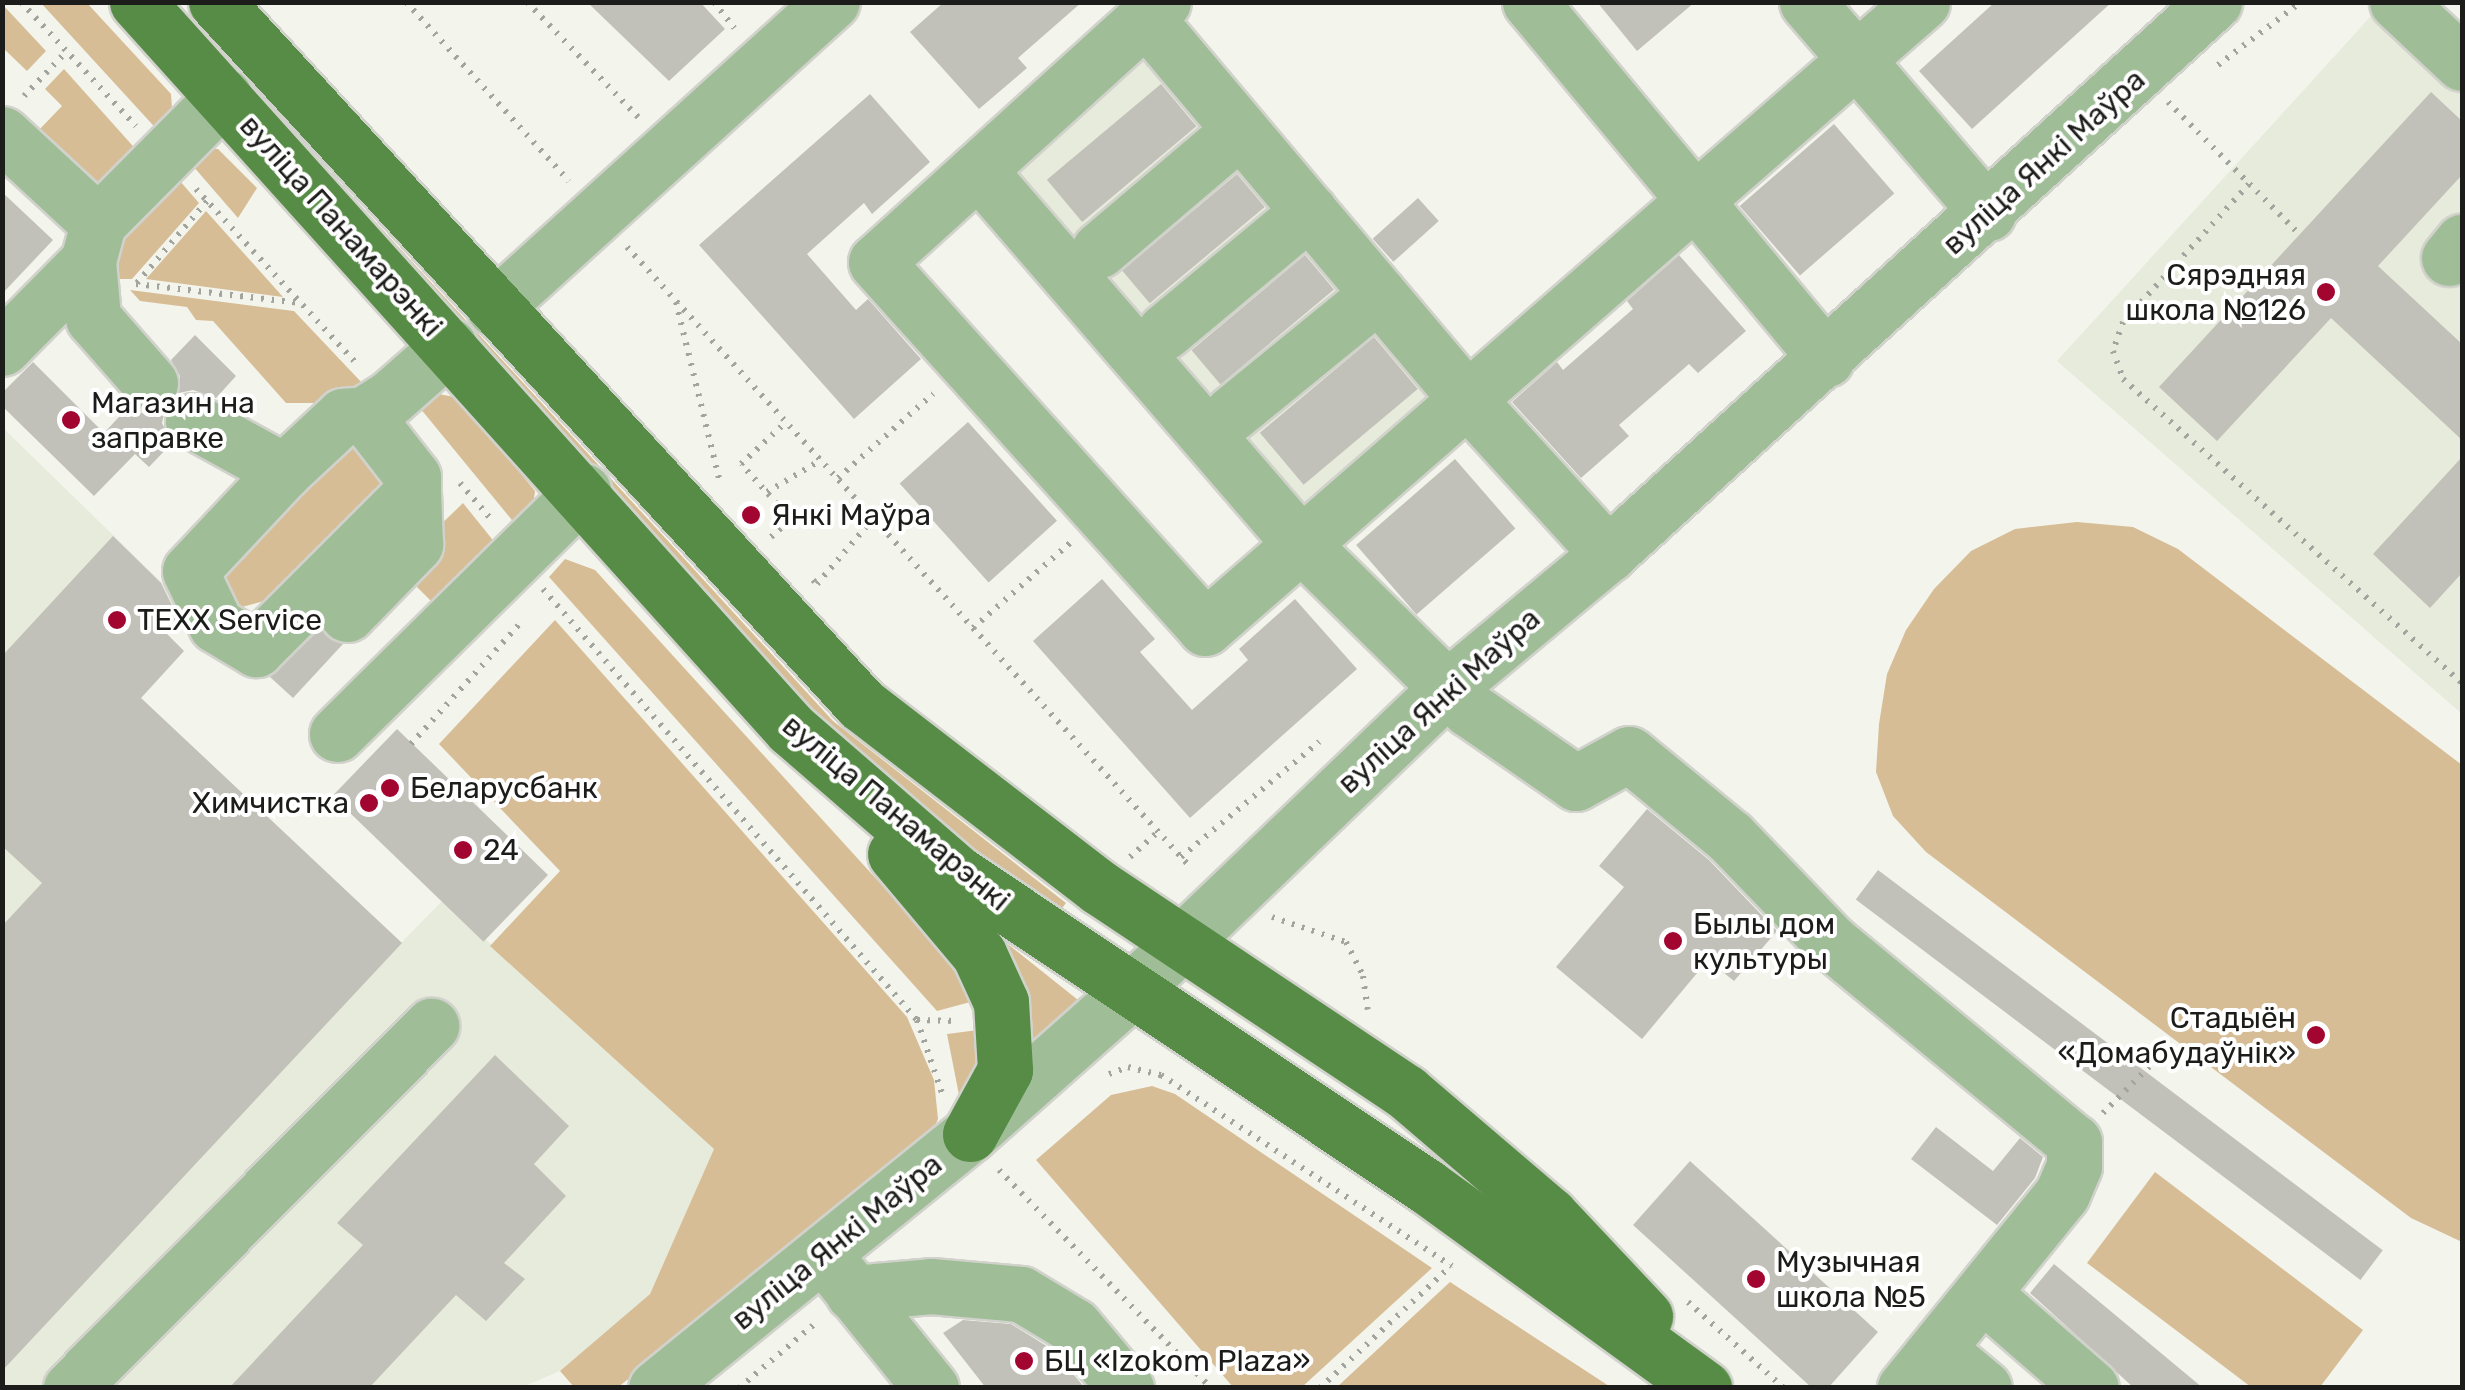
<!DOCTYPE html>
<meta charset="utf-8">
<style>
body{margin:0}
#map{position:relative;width:2465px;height:1390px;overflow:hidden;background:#f3f5ed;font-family:Rubik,sans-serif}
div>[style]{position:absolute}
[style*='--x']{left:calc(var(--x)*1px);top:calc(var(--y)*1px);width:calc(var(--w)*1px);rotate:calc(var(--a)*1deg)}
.built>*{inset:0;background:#e7ebdb;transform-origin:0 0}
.green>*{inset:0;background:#d7bd96}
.building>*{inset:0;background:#c2c1b9;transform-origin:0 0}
.path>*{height:6px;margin-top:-3px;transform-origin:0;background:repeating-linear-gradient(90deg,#a2a49e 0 2.5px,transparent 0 10.5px)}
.roads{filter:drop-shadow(2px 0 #d1d2cb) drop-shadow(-2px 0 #d1d2cb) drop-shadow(0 2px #d1d2cb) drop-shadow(0 -2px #d1d2cb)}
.minor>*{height:55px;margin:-27.5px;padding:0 27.5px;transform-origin:27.5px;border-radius:27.5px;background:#9fbd97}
.major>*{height:55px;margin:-27.5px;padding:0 27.5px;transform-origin:27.5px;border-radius:27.5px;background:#578c46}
.dots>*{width:28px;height:28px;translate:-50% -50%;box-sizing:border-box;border:5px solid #fff;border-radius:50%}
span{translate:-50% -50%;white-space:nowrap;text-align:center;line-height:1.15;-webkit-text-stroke:8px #fff;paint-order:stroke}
.street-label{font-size:30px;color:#1c1d1a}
.poi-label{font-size:30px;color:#1c1d1a}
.right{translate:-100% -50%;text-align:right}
.left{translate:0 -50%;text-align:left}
.frame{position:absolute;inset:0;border:5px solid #1c1d1a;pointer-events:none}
</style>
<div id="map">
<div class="built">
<i style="clip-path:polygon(2381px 5px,2462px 80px,2462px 714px,2057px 361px)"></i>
<i style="left:1154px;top:49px;width:449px;height:188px;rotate:50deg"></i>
<i style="clip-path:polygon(2px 427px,188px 608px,165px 632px,184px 651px,141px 698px,401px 943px,443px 900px,714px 1149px,650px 1294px,560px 1371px,520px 1388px,3px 1387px)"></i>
</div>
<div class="green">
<i style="clip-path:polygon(41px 3px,87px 3px,171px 94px,173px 123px,162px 135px)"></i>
<i style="clip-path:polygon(155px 3px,175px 3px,833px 721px,1066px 903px,1057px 915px,841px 747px)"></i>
<i style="clip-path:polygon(2px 4px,46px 51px,27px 71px,3px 48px)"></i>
<i style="clip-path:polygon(64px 69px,140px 154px,100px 193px,36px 133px,62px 106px,45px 89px)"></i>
<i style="clip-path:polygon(200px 148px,218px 149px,257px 188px,238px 218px,186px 158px)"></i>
<i style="clip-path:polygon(173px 173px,199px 203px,132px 279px,116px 279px,102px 243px)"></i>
<i style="clip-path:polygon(206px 211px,283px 297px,146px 279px)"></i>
<i style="clip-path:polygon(130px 290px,294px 311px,364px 385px,328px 403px,286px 403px,213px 321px,196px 320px,187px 307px,140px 301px)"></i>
<i style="clip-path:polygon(434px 393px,459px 398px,535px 491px,533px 506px,516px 525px,415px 402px)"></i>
<i style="clip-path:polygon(360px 432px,393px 463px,387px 498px,289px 594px,242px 607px,229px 603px,214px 569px)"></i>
<i style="clip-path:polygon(463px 503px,496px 544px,432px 602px,412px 582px,429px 536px)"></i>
<i style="clip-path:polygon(2077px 522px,2133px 527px,2178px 549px,2462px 765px,2462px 1242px,2411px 1218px,1926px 852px,1893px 816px,1876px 772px,1879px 724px,1887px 674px,1906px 630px,1934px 589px,1971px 551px,2015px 529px)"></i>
<i style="clip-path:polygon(565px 559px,595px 570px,971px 983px,974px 1001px,937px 1011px,549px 577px)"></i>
<i style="clip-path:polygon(555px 620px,907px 1017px,934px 1080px,938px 1119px,924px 1151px,618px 1387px,574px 1387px,560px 1371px,650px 1294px,714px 1149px,490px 946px,560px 871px,439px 744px)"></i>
<i style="clip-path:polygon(940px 890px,1078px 1000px,1030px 1047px)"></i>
<i style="clip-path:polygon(986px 1029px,993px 1083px,960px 1100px,947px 1034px)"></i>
<i style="clip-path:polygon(1152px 1086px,1175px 1094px,1432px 1268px,1302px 1387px,1233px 1387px,1036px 1160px,1111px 1095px)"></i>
<i style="clip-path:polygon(2155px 1172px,2363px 1330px,2320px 1387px,2251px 1387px,2087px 1263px)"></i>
<i style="clip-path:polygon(1450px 1282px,1609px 1386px,1611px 1387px,1337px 1387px)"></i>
</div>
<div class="building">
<i style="clip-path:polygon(587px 2px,700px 2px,725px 29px,669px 81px)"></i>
<i style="clip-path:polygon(944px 2px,1082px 2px,1018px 58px,1027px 68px,979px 109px,910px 32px)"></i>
<i style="clip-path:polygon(1597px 2px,1695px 2px,1637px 51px)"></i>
<i style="clip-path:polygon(1995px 2px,2112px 2px,1972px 129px,1919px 71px)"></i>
<i style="left:1161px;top:84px;width:55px;height:149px;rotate:50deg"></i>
<i style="clip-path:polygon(2431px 92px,2462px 121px,2462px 175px,2378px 266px,2462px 344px,2462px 440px,2331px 318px,2217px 441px,2159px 387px)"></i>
<i style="clip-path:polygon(870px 94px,930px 162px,872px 214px,864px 203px,807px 254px,856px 310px,868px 299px,921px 359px,854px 419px,699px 245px)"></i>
<i style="left:1834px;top:124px;width:92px;height:125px;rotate:49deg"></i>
<i style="left:1237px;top:174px;width:43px;height:150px;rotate:50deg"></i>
<i style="clip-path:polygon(2px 192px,53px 240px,2px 294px)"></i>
<i style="left:1418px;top:198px;width:31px;height:61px;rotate:48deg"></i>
<i style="left:1305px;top:255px;width:45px;height:148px;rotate:50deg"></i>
<i style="clip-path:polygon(1679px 255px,1746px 331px,1698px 373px,1689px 364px,1619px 425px,1629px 436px,1581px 478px,1512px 402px,1557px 362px,1563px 370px,1633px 309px,1627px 301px)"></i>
<i style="clip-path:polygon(195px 335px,236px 376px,216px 398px,193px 390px,179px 393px,180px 376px,171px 360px)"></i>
<i style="left:1374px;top:337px;width:68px;height:149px;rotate:50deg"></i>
<i style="clip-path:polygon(33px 362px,104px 433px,129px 406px,141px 413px,165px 410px,162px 423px,172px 443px,149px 467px,135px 454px,94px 496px,2px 406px,2px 393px)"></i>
<i style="left:968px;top:422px;width:133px;height:92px;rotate:48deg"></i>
<i style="clip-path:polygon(2462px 457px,2462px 573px,2430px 608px,2373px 554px)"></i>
<i style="left:1455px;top:459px;width:92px;height:131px;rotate:49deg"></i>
<i style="clip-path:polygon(113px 536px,161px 583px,178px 618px,165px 632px,184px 651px,141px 698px,402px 943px,2px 1371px,2px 926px,42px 883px,2px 846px,2px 656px)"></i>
<i style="clip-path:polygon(1102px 579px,1155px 639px,1140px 652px,1192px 710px,1248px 660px,1239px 649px,1295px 599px,1357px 669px,1190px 818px,1033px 641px)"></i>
<i style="clip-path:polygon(320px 629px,343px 644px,293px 698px,270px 677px)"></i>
<i style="left:397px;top:729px;width:210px;height:93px;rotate:44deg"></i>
<i style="clip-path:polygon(1647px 809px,1709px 860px,1777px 931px,1734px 981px,1708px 960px,1642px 1039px,1556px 967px,1624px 887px,1599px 866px)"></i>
<i style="left:1878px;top:870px;width:632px;height:37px;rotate:37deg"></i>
<i style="clip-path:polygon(495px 1055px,569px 1126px,534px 1164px,566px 1196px,504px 1263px,525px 1279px,486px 1321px,456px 1295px,369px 1388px,229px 1388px,363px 1245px,337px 1223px)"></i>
<i style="clip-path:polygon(1936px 1127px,1993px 1171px,2020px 1138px,2043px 1157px,2035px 1178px,1997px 1225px,1911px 1159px)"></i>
<i style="clip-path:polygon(1690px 1161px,1878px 1332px,1828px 1388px,1812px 1388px,1633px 1225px)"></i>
<i style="clip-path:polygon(2054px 1264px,2203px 1388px,2134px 1388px,2030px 1293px)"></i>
<i style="clip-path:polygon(963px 1320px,1011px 1324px,1053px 1350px,1085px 1388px,986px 1388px,943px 1333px)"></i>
</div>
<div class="path">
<i style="--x:21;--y:2;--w:169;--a:47.2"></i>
<i style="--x:406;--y:2;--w:242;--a:47.7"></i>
<i style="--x:527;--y:2;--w:160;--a:46"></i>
<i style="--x:714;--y:2;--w:33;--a:52"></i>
<i style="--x:2218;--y:65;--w:104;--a:-37.2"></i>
<i style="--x:24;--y:96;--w:62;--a:-46.3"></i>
<i style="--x:2168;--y:102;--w:187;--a:45.2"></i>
<i style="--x:2249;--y:184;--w:187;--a:132.4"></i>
<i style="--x:2123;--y:322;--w:31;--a:109"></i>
<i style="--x:2113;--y:351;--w:30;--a:70"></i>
<i style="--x:2123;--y:379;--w:455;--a:41.9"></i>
<i style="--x:196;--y:189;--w:238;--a:47.4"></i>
<i style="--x:627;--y:247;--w:839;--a:47.75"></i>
<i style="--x:137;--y:283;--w:109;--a:-49.5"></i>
<i style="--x:136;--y:284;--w:164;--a:6.6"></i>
<i style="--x:676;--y:302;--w:182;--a:76.3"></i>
<i style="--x:838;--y:478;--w:127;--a:-41.5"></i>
<i style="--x:460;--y:483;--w:48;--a:49.3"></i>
<i style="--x:767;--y:492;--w:63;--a:-30.7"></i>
<i style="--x:771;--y:537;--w:27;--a:-42"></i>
<i style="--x:791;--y:519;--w:74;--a:-132.3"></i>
<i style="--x:741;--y:464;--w:62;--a:-43"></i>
<i style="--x:813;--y:580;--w:6;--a:45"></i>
<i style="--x:817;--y:584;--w:86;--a:-49.3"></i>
<i style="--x:543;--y:589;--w:571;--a:49.05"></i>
<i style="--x:917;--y:1020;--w:77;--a:71.1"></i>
<i style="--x:973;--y:628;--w:129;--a:-41.2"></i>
<i style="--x:411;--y:744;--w:166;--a:-47.9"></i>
<i style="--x:1130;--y:857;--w:39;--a:-42"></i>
<i style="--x:1181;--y:857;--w:180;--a:-39.8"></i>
<i style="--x:1272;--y:917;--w:78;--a:18.7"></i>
<i style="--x:1346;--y:942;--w:38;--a:63"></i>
<i style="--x:1363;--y:976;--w:34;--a:82"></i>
<i style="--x:917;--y:1020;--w:40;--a:1.4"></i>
<i style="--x:1109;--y:1074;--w:20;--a:-20"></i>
<i style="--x:1128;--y:1067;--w:34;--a:14"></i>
<i style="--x:1161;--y:1075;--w:348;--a:33.3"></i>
<i style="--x:2103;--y:1113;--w:75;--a:-45"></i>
<i style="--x:999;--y:1170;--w:304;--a:45.8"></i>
<i style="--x:1688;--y:1302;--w:129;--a:41.9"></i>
<i style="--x:739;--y:1388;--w:104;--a:-40.3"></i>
<i style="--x:1320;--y:1388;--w:179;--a:-43"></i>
</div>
<div class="roads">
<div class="minor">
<i style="--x:1163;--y:2;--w:387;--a:137.8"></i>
<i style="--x:876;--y:262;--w:492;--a:48"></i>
<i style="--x:1205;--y:628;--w:952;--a:-41.12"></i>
<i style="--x:1530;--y:2;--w:464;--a:50.3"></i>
<i style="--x:1807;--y:2;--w:278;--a:49.4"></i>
<i style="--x:2397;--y:2;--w:89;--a:43.2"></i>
<i style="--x:1146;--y:18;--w:498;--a:49.9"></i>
<i style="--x:1467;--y:399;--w:210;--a:47.7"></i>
<i style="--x:2;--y:134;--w:131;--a:42.8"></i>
<i style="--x:978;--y:170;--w:494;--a:49.2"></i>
<i style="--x:1301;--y:544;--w:235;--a:44.5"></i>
<i style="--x:1469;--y:709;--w:130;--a:34.7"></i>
<i style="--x:1576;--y:783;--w:60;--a:-28.7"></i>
<i style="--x:1629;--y:754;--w:131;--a:39.4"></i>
<i style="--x:1730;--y:837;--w:146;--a:46.1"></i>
<i style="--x:1831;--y:942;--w:315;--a:39.5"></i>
<i style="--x:2074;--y:1142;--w:24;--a:90"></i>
<i style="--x:2074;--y:1166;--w:30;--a:113"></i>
<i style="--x:2062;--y:1194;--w:250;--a:129"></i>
<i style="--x:1099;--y:250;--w:185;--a:-40.4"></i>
<i style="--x:2449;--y:258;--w:21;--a:-51"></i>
<i style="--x:494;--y:308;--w:456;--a:-42.2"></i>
<i style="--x:1164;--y:332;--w:189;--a:-39.8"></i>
<i style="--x:2;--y:348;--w:122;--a:-45.3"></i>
<i style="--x:150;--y:383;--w:86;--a:-131.2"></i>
<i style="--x:93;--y:318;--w:57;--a:-95"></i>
<i style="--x:88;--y:261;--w:39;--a:-75"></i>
<i style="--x:98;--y:223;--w:179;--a:-45.2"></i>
<i style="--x:1231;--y:414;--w:190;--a:-39.2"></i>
<i style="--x:193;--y:421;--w:104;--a:28.8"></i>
<i style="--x:284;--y:471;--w:81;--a:-43"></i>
<i style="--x:343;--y:416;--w:21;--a:-5"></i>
<i style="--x:364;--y:414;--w:31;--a:-32"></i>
<i style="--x:390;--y:398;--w:79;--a:-41.4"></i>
<i style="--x:284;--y:471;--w:137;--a:133.2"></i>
<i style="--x:190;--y:571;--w:60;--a:64.3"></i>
<i style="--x:216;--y:625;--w:47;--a:31"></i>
<i style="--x:256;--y:649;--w:222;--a:-45"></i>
<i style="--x:413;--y:492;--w:15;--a:-90"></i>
<i style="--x:413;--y:477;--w:80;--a:-127.9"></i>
<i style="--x:347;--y:614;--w:98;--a:-45.8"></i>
<i style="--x:415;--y:544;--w:52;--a:-92.2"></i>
<i style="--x:337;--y:734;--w:346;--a:-44.6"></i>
<i style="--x:835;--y:1269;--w:153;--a:51.1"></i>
<i style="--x:853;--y:1293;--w:78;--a:-5.1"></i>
<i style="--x:931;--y:1286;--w:90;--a:5.1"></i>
<i style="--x:1021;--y:1294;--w:62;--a:31.1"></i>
<i style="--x:1074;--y:1326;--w:81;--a:50"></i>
<i style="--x:1983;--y:1294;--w:143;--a:41"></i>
<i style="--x:1937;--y:1349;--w:61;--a:39.7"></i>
<i style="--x:71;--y:1388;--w:511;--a:-45.16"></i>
<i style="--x:656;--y:1388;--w:404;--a:-39"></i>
<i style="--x:970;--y:1134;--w:213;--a:-41.6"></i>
<i style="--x:1129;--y:993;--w:441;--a:-43.8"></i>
<i style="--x:1447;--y:688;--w:209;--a:-39.8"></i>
<i style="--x:1608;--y:554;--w:820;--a:-42.33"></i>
</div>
<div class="major">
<i style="--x:137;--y:2;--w:978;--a:48.03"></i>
<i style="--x:791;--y:729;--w:220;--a:40.9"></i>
<i style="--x:957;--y:873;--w:564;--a:33.72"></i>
<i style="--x:1426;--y:1186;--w:344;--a:36"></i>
<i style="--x:216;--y:2;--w:953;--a:47.42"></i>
<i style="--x:861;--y:704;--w:302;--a:37.6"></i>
<i style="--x:1100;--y:888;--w:368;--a:33.7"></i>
<i style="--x:1406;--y:1092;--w:189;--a:40.5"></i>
<i style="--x:1550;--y:1215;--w:139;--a:46.8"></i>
<i style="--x:895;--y:854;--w:131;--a:50"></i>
<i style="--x:979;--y:954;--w:53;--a:65.4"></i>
<i style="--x:1001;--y:1002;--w:68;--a:86.6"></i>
<i style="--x:1005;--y:1070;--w:73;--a:118.7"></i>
</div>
</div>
<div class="dots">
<i style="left:2326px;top:292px;background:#a30531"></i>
<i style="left:71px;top:420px;background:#a30531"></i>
<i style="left:751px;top:515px;background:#a30531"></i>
<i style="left:117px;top:620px;background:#a30531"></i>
<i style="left:390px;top:788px;background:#a30531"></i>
<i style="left:369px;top:803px;background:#a30531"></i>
<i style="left:463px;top:850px;background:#a30531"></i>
<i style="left:1673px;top:941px;background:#a30531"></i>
<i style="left:2316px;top:1035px;background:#a30531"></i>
<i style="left:1756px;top:1279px;background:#a30531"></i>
<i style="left:1024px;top:1361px;background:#a30531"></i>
</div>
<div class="street-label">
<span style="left:2044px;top:162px;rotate:-42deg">вуліца Янкі Маўра</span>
<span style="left:341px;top:226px;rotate:48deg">вуліца Панамарэнкі</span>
<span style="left:1439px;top:701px;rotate:-42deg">вуліца Янкі Маўра</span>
<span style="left:896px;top:813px;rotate:40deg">вуліца Панамарэнкі</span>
<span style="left:837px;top:1242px;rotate:-39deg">вуліца Янкі Маўра</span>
</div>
<div class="poi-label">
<span class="right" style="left:2306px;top:292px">Сярэдняя<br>школа №126</span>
<span class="left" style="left:91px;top:420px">Магазин на<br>заправке</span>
<span class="left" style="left:771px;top:515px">Янкі Маўра</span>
<span class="left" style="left:137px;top:620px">TEXX Service</span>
<span class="left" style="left:410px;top:788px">Беларусбанк</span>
<span class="right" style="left:349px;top:803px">Химчистка</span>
<span class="left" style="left:483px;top:850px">24</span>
<span class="left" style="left:1693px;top:941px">Былы дом<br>культуры</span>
<span class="right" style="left:2296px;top:1035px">Стадыён<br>«Домабудаўнік»</span>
<span class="left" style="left:1776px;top:1279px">Музычная<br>школа №5</span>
<span class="left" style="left:1044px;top:1361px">БЦ «Izokom Plaza»</span>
</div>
<div class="frame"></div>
</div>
